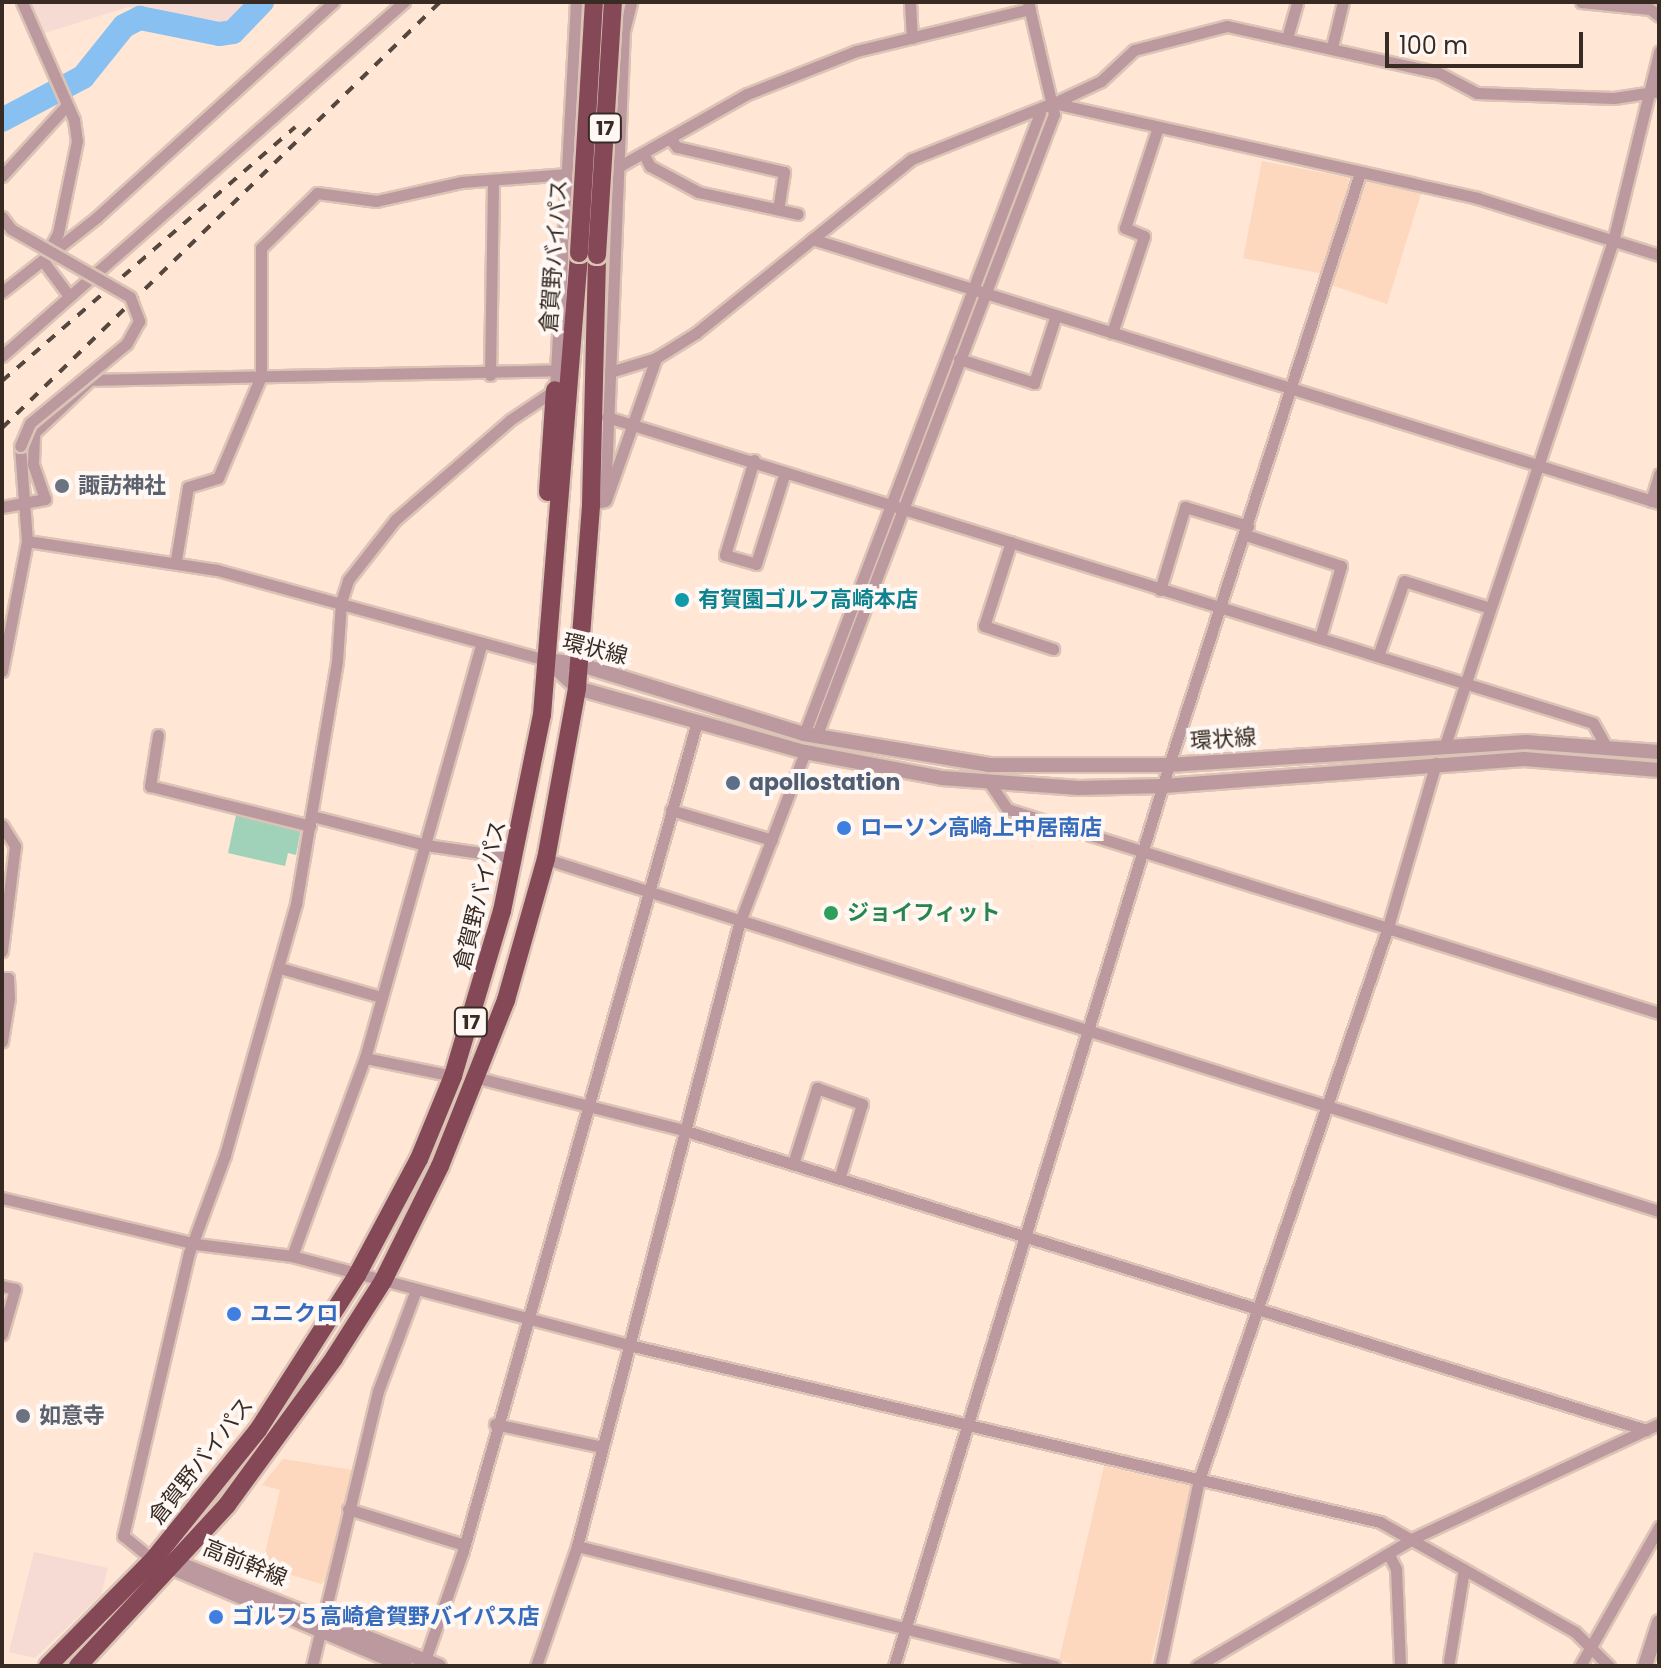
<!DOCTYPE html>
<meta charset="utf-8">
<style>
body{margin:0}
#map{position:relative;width:1661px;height:1668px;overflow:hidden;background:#ffe6d5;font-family:Poppins,"Noto Sans JP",sans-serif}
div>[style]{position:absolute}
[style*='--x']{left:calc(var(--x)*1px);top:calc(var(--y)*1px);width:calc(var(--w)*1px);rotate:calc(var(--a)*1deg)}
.built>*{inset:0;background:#fdd7be;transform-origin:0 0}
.education>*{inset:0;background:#f5dbd4}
.green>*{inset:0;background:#a0d2ba}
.river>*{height:24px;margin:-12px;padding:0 12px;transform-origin:12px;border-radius:12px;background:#88c1f1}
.roads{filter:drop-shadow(2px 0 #dbc4b5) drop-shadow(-2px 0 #dbc4b5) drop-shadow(0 2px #dbc4b5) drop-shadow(0 -2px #dbc4b5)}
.minor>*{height:11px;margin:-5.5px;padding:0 5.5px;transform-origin:5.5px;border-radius:5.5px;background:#bb999f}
.tertiary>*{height:14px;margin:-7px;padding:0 7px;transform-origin:7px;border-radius:7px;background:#bb999f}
.trunk>*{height:18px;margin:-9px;padding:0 9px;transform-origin:9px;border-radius:9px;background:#854856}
.rail>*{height:4px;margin-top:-2px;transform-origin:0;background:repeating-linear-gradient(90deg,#55473e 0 10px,transparent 0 20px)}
.bridges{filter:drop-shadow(2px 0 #dbc4b5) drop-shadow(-2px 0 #dbc4b5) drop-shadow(0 2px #dbc4b5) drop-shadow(0 -2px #dbc4b5)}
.minor-bridge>*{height:11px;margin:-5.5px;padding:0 5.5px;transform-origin:5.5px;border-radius:5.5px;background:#bb999f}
.trunk-bridge>*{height:18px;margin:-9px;padding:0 9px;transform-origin:9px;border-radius:9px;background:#854856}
.dots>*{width:22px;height:22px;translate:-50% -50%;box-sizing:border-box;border:4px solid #fef7f3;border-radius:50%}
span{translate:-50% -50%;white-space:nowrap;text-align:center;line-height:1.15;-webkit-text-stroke:8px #fef7f3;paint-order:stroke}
.shield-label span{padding:2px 6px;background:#fef7f3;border:2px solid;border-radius:6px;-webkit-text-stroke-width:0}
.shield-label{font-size:20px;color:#372b23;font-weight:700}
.street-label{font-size:22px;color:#372b23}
.worship-label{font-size:22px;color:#5b616d;font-weight:700}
.left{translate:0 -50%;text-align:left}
.culture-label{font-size:22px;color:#0d838f;font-weight:700}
.service-label{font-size:22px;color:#4e5e75;font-weight:700}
.shop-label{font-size:22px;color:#366cbe;font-weight:700}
.leisure-label{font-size:22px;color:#27864d;font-weight:700}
.frame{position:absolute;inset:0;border:4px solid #372b23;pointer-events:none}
.scale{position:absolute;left:1385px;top:32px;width:198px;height:36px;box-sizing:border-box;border:4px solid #372b23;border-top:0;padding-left:10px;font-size:24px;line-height:28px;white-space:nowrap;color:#372b23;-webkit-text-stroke:6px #fef7f3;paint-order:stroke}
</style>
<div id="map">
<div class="built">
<i style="left:1262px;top:161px;width:89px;height:99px;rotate:11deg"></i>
<i style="clip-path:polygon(1367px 182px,1421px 194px,1387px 304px,1328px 284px,1360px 184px)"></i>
<i style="clip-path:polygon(283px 1459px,353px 1470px,327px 1579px,321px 1584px,262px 1566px,280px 1490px,262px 1485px)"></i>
<i style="left:1104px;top:1466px;width:90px;height:200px;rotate:13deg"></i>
</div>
<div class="education">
<i style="clip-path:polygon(27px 2px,254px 2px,234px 23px,128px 7px,42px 34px)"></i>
<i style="clip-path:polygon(34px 1552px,108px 1568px,101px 1595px,35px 1658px,9px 1652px)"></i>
</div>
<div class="green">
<i style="clip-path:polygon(236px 815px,301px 829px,296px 855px,288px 853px,285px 866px,228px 853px)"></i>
</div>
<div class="river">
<i style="--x:1642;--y:2;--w:18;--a:16"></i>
<i style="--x:2;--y:120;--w:92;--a:-28"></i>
<i style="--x:83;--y:77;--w:65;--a:-51.2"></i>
<i style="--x:124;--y:26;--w:18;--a:-27"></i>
<i style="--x:140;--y:18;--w:81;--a:11.4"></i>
<i style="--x:219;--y:34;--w:14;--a:-8"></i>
<i style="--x:233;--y:32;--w:42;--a:-46"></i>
</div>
<div class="roads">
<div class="minor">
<i style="--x:22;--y:2;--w:129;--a:66.2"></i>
<i style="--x:74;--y:120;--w:21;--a:82"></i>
<i style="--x:77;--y:141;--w:94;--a:101.7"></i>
<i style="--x:58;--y:233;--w:32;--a:118"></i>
<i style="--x:43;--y:261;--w:44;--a:53.4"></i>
<i style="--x:910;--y:2;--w:36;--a:87"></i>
<i style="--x:1581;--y:2;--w:69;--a:5.8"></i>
<i style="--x:1650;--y:9;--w:11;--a:38"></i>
<i style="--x:1287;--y:38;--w:37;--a:-74"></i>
<i style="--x:1332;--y:47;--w:46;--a:-76.3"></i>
<i style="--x:1054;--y:103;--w:52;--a:-25.1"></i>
<i style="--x:1101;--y:81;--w:45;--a:-43.2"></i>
<i style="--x:1134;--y:50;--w:96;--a:-14.5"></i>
<i style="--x:1227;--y:26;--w:217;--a:12.5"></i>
<i style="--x:1439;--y:73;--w:43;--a:27.8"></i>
<i style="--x:1477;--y:93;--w:137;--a:2.1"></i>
<i style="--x:1614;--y:98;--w:46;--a:-8.8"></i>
<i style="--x:670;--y:139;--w:11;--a:49"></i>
<i style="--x:677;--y:147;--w:110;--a:13.2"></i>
<i style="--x:784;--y:172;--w:37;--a:99"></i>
<i style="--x:643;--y:153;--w:15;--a:62"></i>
<i style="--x:650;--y:166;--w:55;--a:28.4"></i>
<i style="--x:698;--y:192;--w:102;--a:12.4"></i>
<i style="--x:618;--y:167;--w:148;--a:-29.5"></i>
<i style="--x:747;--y:94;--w:117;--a:-21.5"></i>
<i style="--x:856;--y:51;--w:179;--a:-13.6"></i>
<i style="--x:2;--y:176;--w:96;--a:-47.5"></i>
<i style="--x:812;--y:239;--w:887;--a:17.31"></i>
<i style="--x:2;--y:292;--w:120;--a:-38.2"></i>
<i style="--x:96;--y:218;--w:321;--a:-42.3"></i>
<i style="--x:1112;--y:333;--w:102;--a:-71.7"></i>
<i style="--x:1144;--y:236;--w:21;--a:-157"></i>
<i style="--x:1125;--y:228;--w:106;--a:-71.9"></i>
<i style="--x:2;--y:356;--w:536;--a:-41.37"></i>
<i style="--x:959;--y:359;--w:79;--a:17.7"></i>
<i style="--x:1034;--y:383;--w:71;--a:-72.1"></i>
<i style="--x:610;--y:372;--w:48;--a:-16.9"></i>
<i style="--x:656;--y:358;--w:47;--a:-32"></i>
<i style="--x:696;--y:333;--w:277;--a:-38.9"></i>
<i style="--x:912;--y:159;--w:152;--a:-21.7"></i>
<i style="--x:1053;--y:103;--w:435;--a:12.6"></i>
<i style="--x:1477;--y:198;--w:191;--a:17.4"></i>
<i style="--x:490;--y:375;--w:194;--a:-89.1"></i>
<i style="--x:607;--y:417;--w:1032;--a:17.24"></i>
<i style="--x:1593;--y:723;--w:26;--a:61"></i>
<i style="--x:20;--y:446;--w:95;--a:85.8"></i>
<i style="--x:27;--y:541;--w:192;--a:8.7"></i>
<i style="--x:217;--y:570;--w:342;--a:15.3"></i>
<i style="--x:754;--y:460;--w:99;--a:107"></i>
<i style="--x:725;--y:555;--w:32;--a:16"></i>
<i style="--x:756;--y:564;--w:96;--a:-72.5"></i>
<i style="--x:606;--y:500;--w:151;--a:-70.6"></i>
<i style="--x:1651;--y:501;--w:28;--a:-73"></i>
<i style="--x:591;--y:504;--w:14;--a:-12"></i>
<i style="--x:605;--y:501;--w:470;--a:-87.7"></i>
<i style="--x:624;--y:31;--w:30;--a:-76"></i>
<i style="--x:2;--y:507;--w:44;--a:-10.5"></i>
<i style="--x:45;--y:499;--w:37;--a:-109"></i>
<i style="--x:33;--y:464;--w:31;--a:-88"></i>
<i style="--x:34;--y:433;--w:77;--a:-43.4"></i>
<i style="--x:90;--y:380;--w:465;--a:-1.2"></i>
<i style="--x:1246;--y:535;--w:100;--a:18.1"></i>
<i style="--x:1341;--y:566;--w:75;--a:106.3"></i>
<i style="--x:1011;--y:542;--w:88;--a:107.8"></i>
<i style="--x:984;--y:626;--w:73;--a:18.4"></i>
<i style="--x:176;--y:560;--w:74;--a:-80.7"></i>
<i style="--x:188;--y:487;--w:31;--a:-17"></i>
<i style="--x:218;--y:478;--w:111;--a:-67.1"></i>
<i style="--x:261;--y:376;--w:128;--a:-90"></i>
<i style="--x:261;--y:248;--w:78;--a:-44.5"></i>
<i style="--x:317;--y:193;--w:60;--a:7.7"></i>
<i style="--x:376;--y:201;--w:87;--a:-12.6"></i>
<i style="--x:461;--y:182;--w:107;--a:-4.3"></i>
<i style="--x:1160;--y:590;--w:87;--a:-73.2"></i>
<i style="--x:1185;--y:507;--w:66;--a:16.8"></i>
<i style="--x:1378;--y:656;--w:79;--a:-70.9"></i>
<i style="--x:1404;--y:581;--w:90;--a:17.4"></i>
<i style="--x:2;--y:671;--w:132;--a:-79.1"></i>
<i style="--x:804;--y:734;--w:664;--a:-69.19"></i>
<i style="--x:158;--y:735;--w:52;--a:98.9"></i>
<i style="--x:150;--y:786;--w:165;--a:14"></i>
<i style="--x:816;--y:737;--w:667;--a:-69.09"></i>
<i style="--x:1054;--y:114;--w:115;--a:-103.1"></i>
<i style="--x:1445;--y:745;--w:531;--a:-71.57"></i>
<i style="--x:1613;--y:241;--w:195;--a:-76.3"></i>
<i style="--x:989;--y:782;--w:32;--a:56"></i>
<i style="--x:1007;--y:809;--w:683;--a:17.37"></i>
<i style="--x:671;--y:810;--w:105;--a:16.5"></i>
<i style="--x:312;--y:816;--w:118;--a:14.3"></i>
<i style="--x:426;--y:845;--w:90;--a:8.3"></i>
<i style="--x:2;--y:825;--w:25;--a:58"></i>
<i style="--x:15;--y:846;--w:106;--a:97.1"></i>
<i style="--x:546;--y:859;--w:1167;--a:17.55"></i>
<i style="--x:280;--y:968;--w:105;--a:16"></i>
<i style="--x:2;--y:978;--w:6;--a:0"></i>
<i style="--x:8;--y:978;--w:20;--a:87"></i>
<i style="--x:9;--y:998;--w:44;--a:99.2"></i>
<i style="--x:365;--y:1058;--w:90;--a:11.6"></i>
<i style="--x:478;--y:1078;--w:211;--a:14.2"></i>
<i style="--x:683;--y:1130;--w:1009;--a:17.3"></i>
<i style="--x:793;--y:1164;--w:80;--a:-72.5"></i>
<i style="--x:817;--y:1088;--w:48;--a:19.6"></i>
<i style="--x:862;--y:1104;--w:78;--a:107"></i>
<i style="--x:2;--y:1198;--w:199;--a:13.3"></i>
<i style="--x:196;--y:1244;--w:97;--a:7.1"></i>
<i style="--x:292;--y:1256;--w:349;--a:14.8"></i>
<i style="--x:629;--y:1345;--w:772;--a:13.26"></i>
<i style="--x:1380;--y:1522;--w:224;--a:29.4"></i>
<i style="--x:1575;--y:1632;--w:48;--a:45"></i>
<i style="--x:292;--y:1256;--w:211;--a:-69.8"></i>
<i style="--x:365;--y:1058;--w:430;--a:-74.3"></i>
<i style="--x:2;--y:1286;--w:13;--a:13"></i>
<i style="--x:15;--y:1289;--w:47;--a:106.1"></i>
<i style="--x:495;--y:1424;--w:109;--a:12.1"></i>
<i style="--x:348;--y:1509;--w:121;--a:17.2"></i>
<i style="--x:577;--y:1546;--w:492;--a:14.1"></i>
<i style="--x:1389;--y:1555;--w:16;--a:63"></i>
<i style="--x:1396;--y:1569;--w:97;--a:87.6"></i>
<i style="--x:153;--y:1560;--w:38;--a:-141"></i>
<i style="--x:123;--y:1536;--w:291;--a:-76.9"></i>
<i style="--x:189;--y:1253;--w:104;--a:-69.8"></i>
<i style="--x:225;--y:1155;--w:261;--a:-74.2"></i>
<i style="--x:296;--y:904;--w:246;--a:-80.4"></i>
<i style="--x:337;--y:661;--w:59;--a:-86.1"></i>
<i style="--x:341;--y:602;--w:23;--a:-72"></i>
<i style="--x:348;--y:580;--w:76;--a:-51.9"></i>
<i style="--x:395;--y:520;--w:152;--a:-41"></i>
<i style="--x:510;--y:420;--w:54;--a:-33.7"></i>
<i style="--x:555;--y:390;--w:389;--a:-86.9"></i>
<i style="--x:425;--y:1660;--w:115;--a:-70.8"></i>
<i style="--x:463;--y:1551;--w:861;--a:-74.24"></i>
<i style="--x:1449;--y:1661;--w:93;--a:-80.7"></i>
<i style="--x:312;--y:1666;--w:283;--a:-76.5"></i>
<i style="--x:378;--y:1391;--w:108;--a:-69.4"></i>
<i style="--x:536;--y:1666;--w:127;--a:-71.1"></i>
<i style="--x:577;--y:1546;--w:643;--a:-75.4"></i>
<i style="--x:739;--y:924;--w:184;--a:-69"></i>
<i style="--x:894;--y:1666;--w:942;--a:-73.03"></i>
<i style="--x:1169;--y:765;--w:622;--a:-72.12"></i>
<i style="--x:1160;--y:1666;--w:190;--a:-78.2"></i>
<i style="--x:1199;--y:1480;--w:584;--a:-71.13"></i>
<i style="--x:1388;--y:927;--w:171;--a:-73.7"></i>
<i style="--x:1197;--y:1666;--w:252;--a:-30.5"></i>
<i style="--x:1414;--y:1538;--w:270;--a:-25"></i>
<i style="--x:1580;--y:1666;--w:160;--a:-60.4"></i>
</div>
<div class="tertiary">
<i style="--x:547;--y:660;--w:41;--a:43"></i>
<i style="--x:577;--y:688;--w:237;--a:15.7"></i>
<i style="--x:805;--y:752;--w:139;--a:10.7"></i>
<i style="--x:942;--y:778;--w:137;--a:4.2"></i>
<i style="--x:1079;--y:788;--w:85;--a:-1.3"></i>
<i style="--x:1164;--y:786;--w:361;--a:-4.3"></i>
<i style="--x:1524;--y:759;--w:135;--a:4.7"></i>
<i style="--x:548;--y:660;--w:30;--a:8"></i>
<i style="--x:578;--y:664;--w:237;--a:17.2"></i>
<i style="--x:804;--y:734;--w:188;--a:9.5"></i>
<i style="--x:989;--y:765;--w:180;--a:0"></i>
<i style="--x:1169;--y:765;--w:358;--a:-3.7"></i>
<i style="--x:1526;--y:742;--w:133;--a:4.3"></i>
<i style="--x:170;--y:1560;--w:289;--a:21.5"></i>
<i style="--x:161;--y:1563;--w:265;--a:22.9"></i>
<i style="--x:1645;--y:1666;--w:46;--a:-72.3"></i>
</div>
<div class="trunk">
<i style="--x:548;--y:492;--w:102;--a:-86.1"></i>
<i style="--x:48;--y:1666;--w:149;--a:-45.3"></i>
<i style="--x:153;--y:1560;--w:167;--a:-51.1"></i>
<i style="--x:258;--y:1430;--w:184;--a:-57.4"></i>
<i style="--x:357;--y:1275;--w:132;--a:-61.9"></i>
<i style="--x:419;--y:1159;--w:90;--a:-67.7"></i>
<i style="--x:453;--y:1076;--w:172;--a:-73.5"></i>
<i style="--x:502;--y:911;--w:200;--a:-78.5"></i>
<i style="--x:542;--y:715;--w:463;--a:-85.4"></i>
<i style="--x:78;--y:1666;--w:219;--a:-47.2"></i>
<i style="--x:227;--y:1505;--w:182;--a:-53.9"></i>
<i style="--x:334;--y:1358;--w:91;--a:-57.5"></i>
<i style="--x:383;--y:1281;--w:128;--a:-63.6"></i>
<i style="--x:440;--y:1166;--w:179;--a:-68.3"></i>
<i style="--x:506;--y:1000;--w:147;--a:-74.2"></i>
<i style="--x:546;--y:859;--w:174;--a:-79.7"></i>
<i style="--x:577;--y:688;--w:185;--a:-85.6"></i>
<i style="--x:591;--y:504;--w:249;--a:-88.6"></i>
</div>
</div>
<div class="rail">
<i style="--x:2;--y:381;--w:388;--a:-40.9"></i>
<i style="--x:2;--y:428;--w:611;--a:-44.2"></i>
</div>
<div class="bridges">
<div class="minor-bridge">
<i style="--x:2;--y:217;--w:15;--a:53"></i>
<i style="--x:11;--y:229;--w:137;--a:29.7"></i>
<i style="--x:130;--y:297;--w:26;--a:69"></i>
<i style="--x:139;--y:321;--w:26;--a:119"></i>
<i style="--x:126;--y:344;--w:124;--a:140.5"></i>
<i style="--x:30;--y:423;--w:25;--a:113"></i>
</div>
<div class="trunk-bridge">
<i style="--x:579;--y:253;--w:251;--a:-86.6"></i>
<i style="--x:597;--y:255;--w:254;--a:-86.4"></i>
</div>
</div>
<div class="dots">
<i style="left:62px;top:486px;background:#6b7280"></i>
<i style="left:682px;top:600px;background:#0f9aa8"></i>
<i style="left:733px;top:783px;background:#5c6f8a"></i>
<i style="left:844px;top:828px;background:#3f7fe0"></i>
<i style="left:831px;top:913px;background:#2e9e5b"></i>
<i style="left:234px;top:1314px;background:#3f7fe0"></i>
<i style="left:23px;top:1416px;background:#6b7280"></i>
<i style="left:216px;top:1617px;background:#3f7fe0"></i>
</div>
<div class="shield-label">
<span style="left:605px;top:128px">17</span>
<span style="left:471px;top:1022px">17</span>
</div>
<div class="street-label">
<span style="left:554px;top:256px;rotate:-86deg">倉賀野バイパス</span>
<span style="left:595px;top:649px;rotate:14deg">環状線</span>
<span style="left:1223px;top:739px;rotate:-4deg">環状線</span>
<span style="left:480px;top:895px;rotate:-76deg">倉賀野バイパス</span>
<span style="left:201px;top:1461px;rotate:-52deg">倉賀野バイパス</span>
<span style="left:245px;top:1563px;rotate:22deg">高前幹線</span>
</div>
<div class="worship-label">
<span class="left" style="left:78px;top:486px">諏訪神社</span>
<span class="left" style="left:39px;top:1416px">如意寺</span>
</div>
<div class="culture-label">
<span class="left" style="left:698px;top:600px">有賀園ゴルフ高崎本店</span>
</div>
<div class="service-label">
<span class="left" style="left:749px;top:783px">apollostation</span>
</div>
<div class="shop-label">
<span class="left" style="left:860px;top:828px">ローソン高崎上中居南店</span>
<span class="left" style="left:250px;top:1314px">ユニクロ</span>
<span class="left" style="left:232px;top:1617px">ゴルフ５高崎倉賀野バイパス店</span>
</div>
<div class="leisure-label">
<span class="left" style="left:847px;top:913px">ジョイフィット</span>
</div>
<div class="frame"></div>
<div class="scale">100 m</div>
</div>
